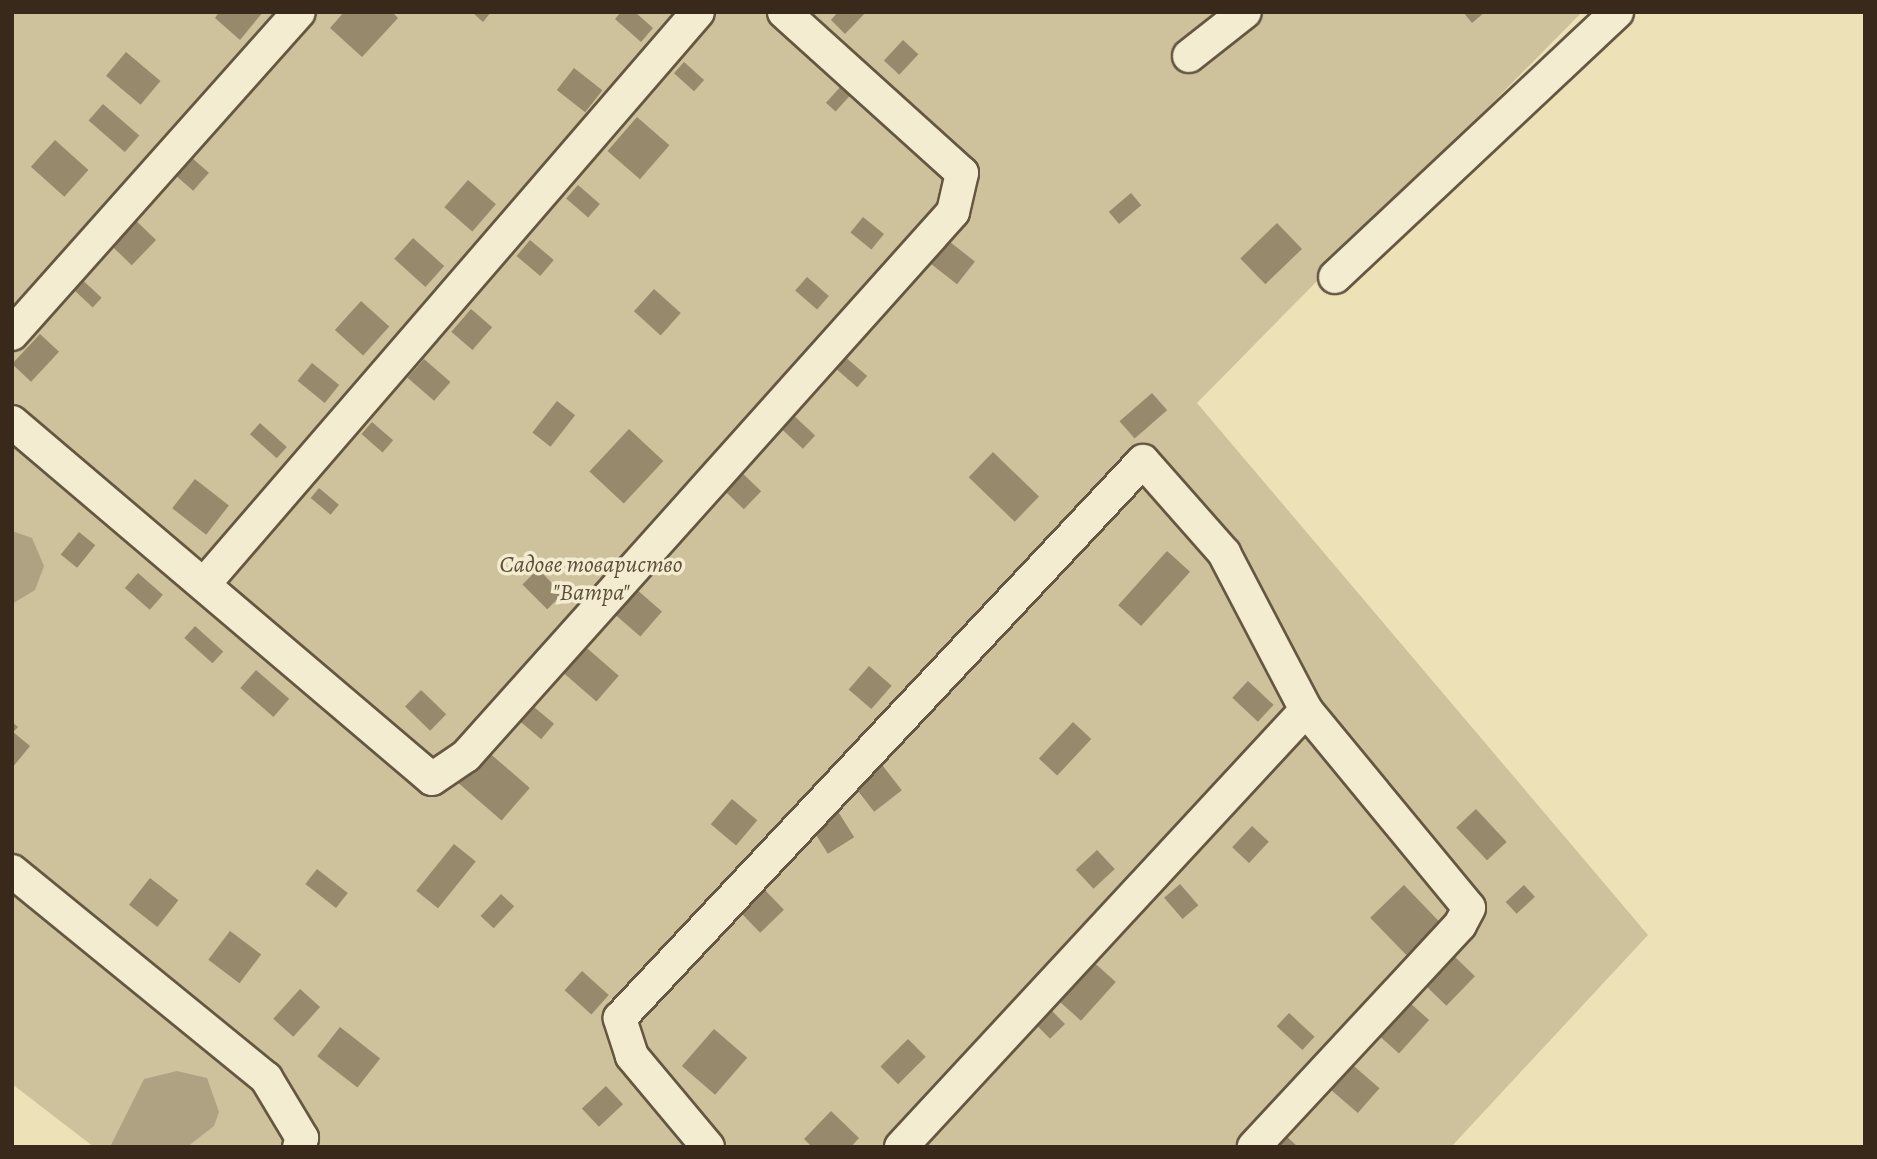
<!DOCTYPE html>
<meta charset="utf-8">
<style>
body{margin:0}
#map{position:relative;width:1877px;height:1159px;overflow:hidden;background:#ece1b7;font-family:Alegreya,serif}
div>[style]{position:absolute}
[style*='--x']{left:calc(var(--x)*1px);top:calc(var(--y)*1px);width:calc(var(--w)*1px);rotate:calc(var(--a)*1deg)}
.green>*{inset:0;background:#cdc29c}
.water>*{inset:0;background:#afa282}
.building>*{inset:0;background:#96896c;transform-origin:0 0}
.roads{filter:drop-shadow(2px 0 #655741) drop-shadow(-2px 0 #655741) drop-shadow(0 2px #655741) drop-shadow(0 -2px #655741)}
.minor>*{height:32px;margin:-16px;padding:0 16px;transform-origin:16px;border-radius:16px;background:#f3ecd0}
span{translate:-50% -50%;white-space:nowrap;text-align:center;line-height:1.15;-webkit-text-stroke:7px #f3ecd0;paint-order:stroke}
.park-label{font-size:24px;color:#5d4f3a;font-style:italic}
.frame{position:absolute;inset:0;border:14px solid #38291a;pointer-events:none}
</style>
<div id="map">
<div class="green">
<i style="clip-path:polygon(12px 12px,1582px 12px,1197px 403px,1648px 935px,1451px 1147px,94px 1147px,12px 1084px)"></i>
</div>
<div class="water">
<i style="clip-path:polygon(12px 531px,32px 538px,44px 566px,35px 590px,12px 604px)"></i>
<i style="clip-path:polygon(177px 1071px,207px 1078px,219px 1112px,214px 1126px,187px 1147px,110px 1147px,144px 1079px)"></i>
</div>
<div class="building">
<i style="clip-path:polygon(219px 12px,263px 12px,240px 40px,215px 18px)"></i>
<i style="clip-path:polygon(344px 12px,392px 12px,398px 18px,362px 57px,330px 28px)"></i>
<i style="clip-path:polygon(472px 12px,491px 12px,483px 22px)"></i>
<i style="clip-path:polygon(621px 12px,635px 12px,653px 28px,641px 42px,615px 19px)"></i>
<i style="clip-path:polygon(838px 12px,866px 12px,845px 34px,831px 20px)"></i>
<i style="clip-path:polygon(1463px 12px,1485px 12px,1472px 23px)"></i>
<i style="left:903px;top:40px;width:21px;height:28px;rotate:43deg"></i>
<i style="left:126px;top:52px;width:45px;height:31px;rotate:40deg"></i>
<i style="left:684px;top:62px;width:27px;height:15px;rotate:42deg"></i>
<i style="left:574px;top:68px;width:36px;height:28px;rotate:38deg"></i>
<i style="left:842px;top:85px;width:13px;height:24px;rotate:42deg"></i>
<i style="left:103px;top:104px;width:48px;height:22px;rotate:41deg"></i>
<i style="left:637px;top:117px;width:43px;height:45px;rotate:41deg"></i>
<i style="left:55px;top:140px;width:45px;height:36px;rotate:42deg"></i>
<i style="left:184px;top:151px;width:33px;height:24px;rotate:41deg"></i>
<i style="left:468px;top:180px;width:37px;height:36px;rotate:41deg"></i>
<i style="left:578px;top:185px;width:29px;height:18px;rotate:41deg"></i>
<i style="left:1131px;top:193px;width:16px;height:29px;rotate:50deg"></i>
<i style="left:128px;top:213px;width:39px;height:35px;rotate:44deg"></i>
<i style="left:863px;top:217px;width:27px;height:20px;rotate:39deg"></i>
<i style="left:1277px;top:223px;width:36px;height:51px;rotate:46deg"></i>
<i style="left:941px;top:235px;width:43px;height:29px;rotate:38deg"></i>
<i style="left:413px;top:238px;width:42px;height:28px;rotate:42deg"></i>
<i style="left:530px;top:240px;width:31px;height:21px;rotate:40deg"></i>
<i style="left:76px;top:274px;width:35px;height:13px;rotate:43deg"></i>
<i style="left:807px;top:277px;width:29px;height:18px;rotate:41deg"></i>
<i style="left:654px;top:289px;width:36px;height:30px;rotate:42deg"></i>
<i style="left:361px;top:301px;width:38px;height:39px;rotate:42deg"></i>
<i style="left:471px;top:309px;width:28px;height:30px;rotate:41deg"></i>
<i style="left:40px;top:334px;width:26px;height:41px;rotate:43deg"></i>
<i style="left:843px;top:355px;width:32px;height:15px;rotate:41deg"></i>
<i style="left:424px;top:359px;width:35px;height:25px;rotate:41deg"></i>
<i style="left:312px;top:363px;width:35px;height:23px;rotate:39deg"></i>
<i style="left:1152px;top:393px;width:23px;height:43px;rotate:49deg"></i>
<i style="left:557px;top:401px;width:23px;height:40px;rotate:38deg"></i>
<i style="left:791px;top:413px;width:33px;height:18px;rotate:43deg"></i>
<i style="left:372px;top:422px;width:28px;height:16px;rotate:41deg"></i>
<i style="left:260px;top:423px;width:36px;height:15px;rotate:42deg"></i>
<i style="left:629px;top:429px;width:47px;height:58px;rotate:43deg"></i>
<i style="left:993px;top:452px;width:64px;height:35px;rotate:44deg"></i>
<i style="left:736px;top:467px;width:35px;height:25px;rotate:44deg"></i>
<i style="left:195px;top:479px;width:43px;height:37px;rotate:38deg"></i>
<i style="left:319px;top:488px;width:26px;height:13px;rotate:40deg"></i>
<i style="left:79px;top:532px;width:21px;height:29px;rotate:39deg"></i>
<i style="left:1167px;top:551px;width:31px;height:73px;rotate:42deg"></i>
<i style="left:538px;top:569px;width:35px;height:22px;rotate:45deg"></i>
<i style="left:138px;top:573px;width:33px;height:20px;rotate:41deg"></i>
<i style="left:628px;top:582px;width:45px;height:33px;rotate:41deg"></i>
<i style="left:195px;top:626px;width:38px;height:16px;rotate:42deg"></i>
<i style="left:581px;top:643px;width:50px;height:34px;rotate:41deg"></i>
<i style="left:869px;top:666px;width:30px;height:31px;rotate:41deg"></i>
<i style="left:256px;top:670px;width:44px;height:24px;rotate:41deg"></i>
<i style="left:1248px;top:681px;width:35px;height:23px;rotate:43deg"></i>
<i style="left:421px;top:690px;width:35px;height:23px;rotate:44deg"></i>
<i style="left:528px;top:702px;width:34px;height:20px;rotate:40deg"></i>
<i style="clip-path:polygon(12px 722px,18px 727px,13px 732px,30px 746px,12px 768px)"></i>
<i style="left:1073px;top:722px;width:25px;height:50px;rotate:43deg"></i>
<i style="left:486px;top:750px;width:58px;height:43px;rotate:41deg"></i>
<i style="left:879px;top:761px;width:37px;height:35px;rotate:52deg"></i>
<i style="left:732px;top:799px;width:33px;height:33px;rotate:40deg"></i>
<i style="left:834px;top:805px;width:38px;height:31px;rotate:58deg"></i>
<i style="left:1476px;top:809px;width:45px;height:27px;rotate:47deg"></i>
<i style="left:1252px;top:826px;width:23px;height:29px;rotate:43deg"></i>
<i style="left:454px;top:844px;width:28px;height:60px;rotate:39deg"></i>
<i style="left:1097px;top:850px;width:26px;height:29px;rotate:47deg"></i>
<i style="left:317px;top:869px;width:39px;height:19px;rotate:38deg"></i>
<i style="left:150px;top:878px;width:36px;height:34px;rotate:38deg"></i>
<i style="left:1180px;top:884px;width:28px;height:21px;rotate:49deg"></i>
<i style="left:1404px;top:885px;width:52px;height:47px;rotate:46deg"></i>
<i style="left:1524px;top:885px;width:16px;height:25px;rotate:47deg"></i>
<i style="left:761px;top:886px;width:33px;height:33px;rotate:46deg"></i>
<i style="left:501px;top:894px;width:18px;height:30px;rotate:43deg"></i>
<i style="left:230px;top:931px;width:39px;height:36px;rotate:37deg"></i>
<i style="left:1454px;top:956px;width:29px;height:41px;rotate:44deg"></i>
<i style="left:1089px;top:958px;width:36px;height:52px;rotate:42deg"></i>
<i style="left:582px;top:971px;width:36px;height:26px;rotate:42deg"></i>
<i style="left:300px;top:989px;width:27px;height:40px;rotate:42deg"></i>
<i style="left:1043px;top:1002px;width:31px;height:21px;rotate:45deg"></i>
<i style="left:1409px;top:1002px;width:27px;height:45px;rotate:42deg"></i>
<i style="left:1289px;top:1013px;width:35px;height:18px;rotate:43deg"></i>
<i style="left:340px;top:1027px;width:51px;height:37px;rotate:38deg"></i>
<i style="left:714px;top:1029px;width:44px;height:49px;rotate:41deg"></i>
<i style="left:908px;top:1039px;width:25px;height:39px;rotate:45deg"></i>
<i style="left:1347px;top:1060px;width:43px;height:33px;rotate:41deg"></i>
<i style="left:606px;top:1086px;width:25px;height:33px;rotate:47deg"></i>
<i style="clip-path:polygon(831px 1111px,859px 1138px,851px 1147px,812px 1147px,804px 1139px)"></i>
<i style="clip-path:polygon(1283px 1133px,1298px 1147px,1274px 1147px)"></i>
</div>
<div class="roads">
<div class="minor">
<i style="--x:1189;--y:56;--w:71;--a:-38.2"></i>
<i style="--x:1335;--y:277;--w:387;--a:-43.2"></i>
<i style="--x:12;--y:334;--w:431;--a:-48.3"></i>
<i style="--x:12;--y:422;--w:551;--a:40.36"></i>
<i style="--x:432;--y:779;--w:41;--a:-34.1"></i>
<i style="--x:466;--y:756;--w:730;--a:-48.16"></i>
<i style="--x:953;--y:212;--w:40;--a:-77"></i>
<i style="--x:962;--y:173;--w:240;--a:-137.9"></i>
<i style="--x:205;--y:583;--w:754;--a:-49.19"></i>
<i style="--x:12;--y:871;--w:328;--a:39.2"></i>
<i style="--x:266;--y:1078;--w:70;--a:59"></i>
<i style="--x:302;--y:1138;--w:9;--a:108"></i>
<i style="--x:708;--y:1147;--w:119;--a:-129.9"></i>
<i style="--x:632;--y:1056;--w:40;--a:-108"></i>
<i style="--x:620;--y:1018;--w:764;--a:-46.8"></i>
<i style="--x:1143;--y:461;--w:123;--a:48.6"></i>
<i style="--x:1224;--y:553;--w:177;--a:62.4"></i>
<i style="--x:1306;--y:710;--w:256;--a:50.5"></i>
<i style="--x:1469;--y:908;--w:19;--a:118"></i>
<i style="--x:1460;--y:925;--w:303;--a:132.9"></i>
<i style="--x:901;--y:1147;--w:596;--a:-47.18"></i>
</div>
</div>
<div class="park-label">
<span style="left:591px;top:579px">Садове товариство<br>"Ватра"</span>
</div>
<div class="frame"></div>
</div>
